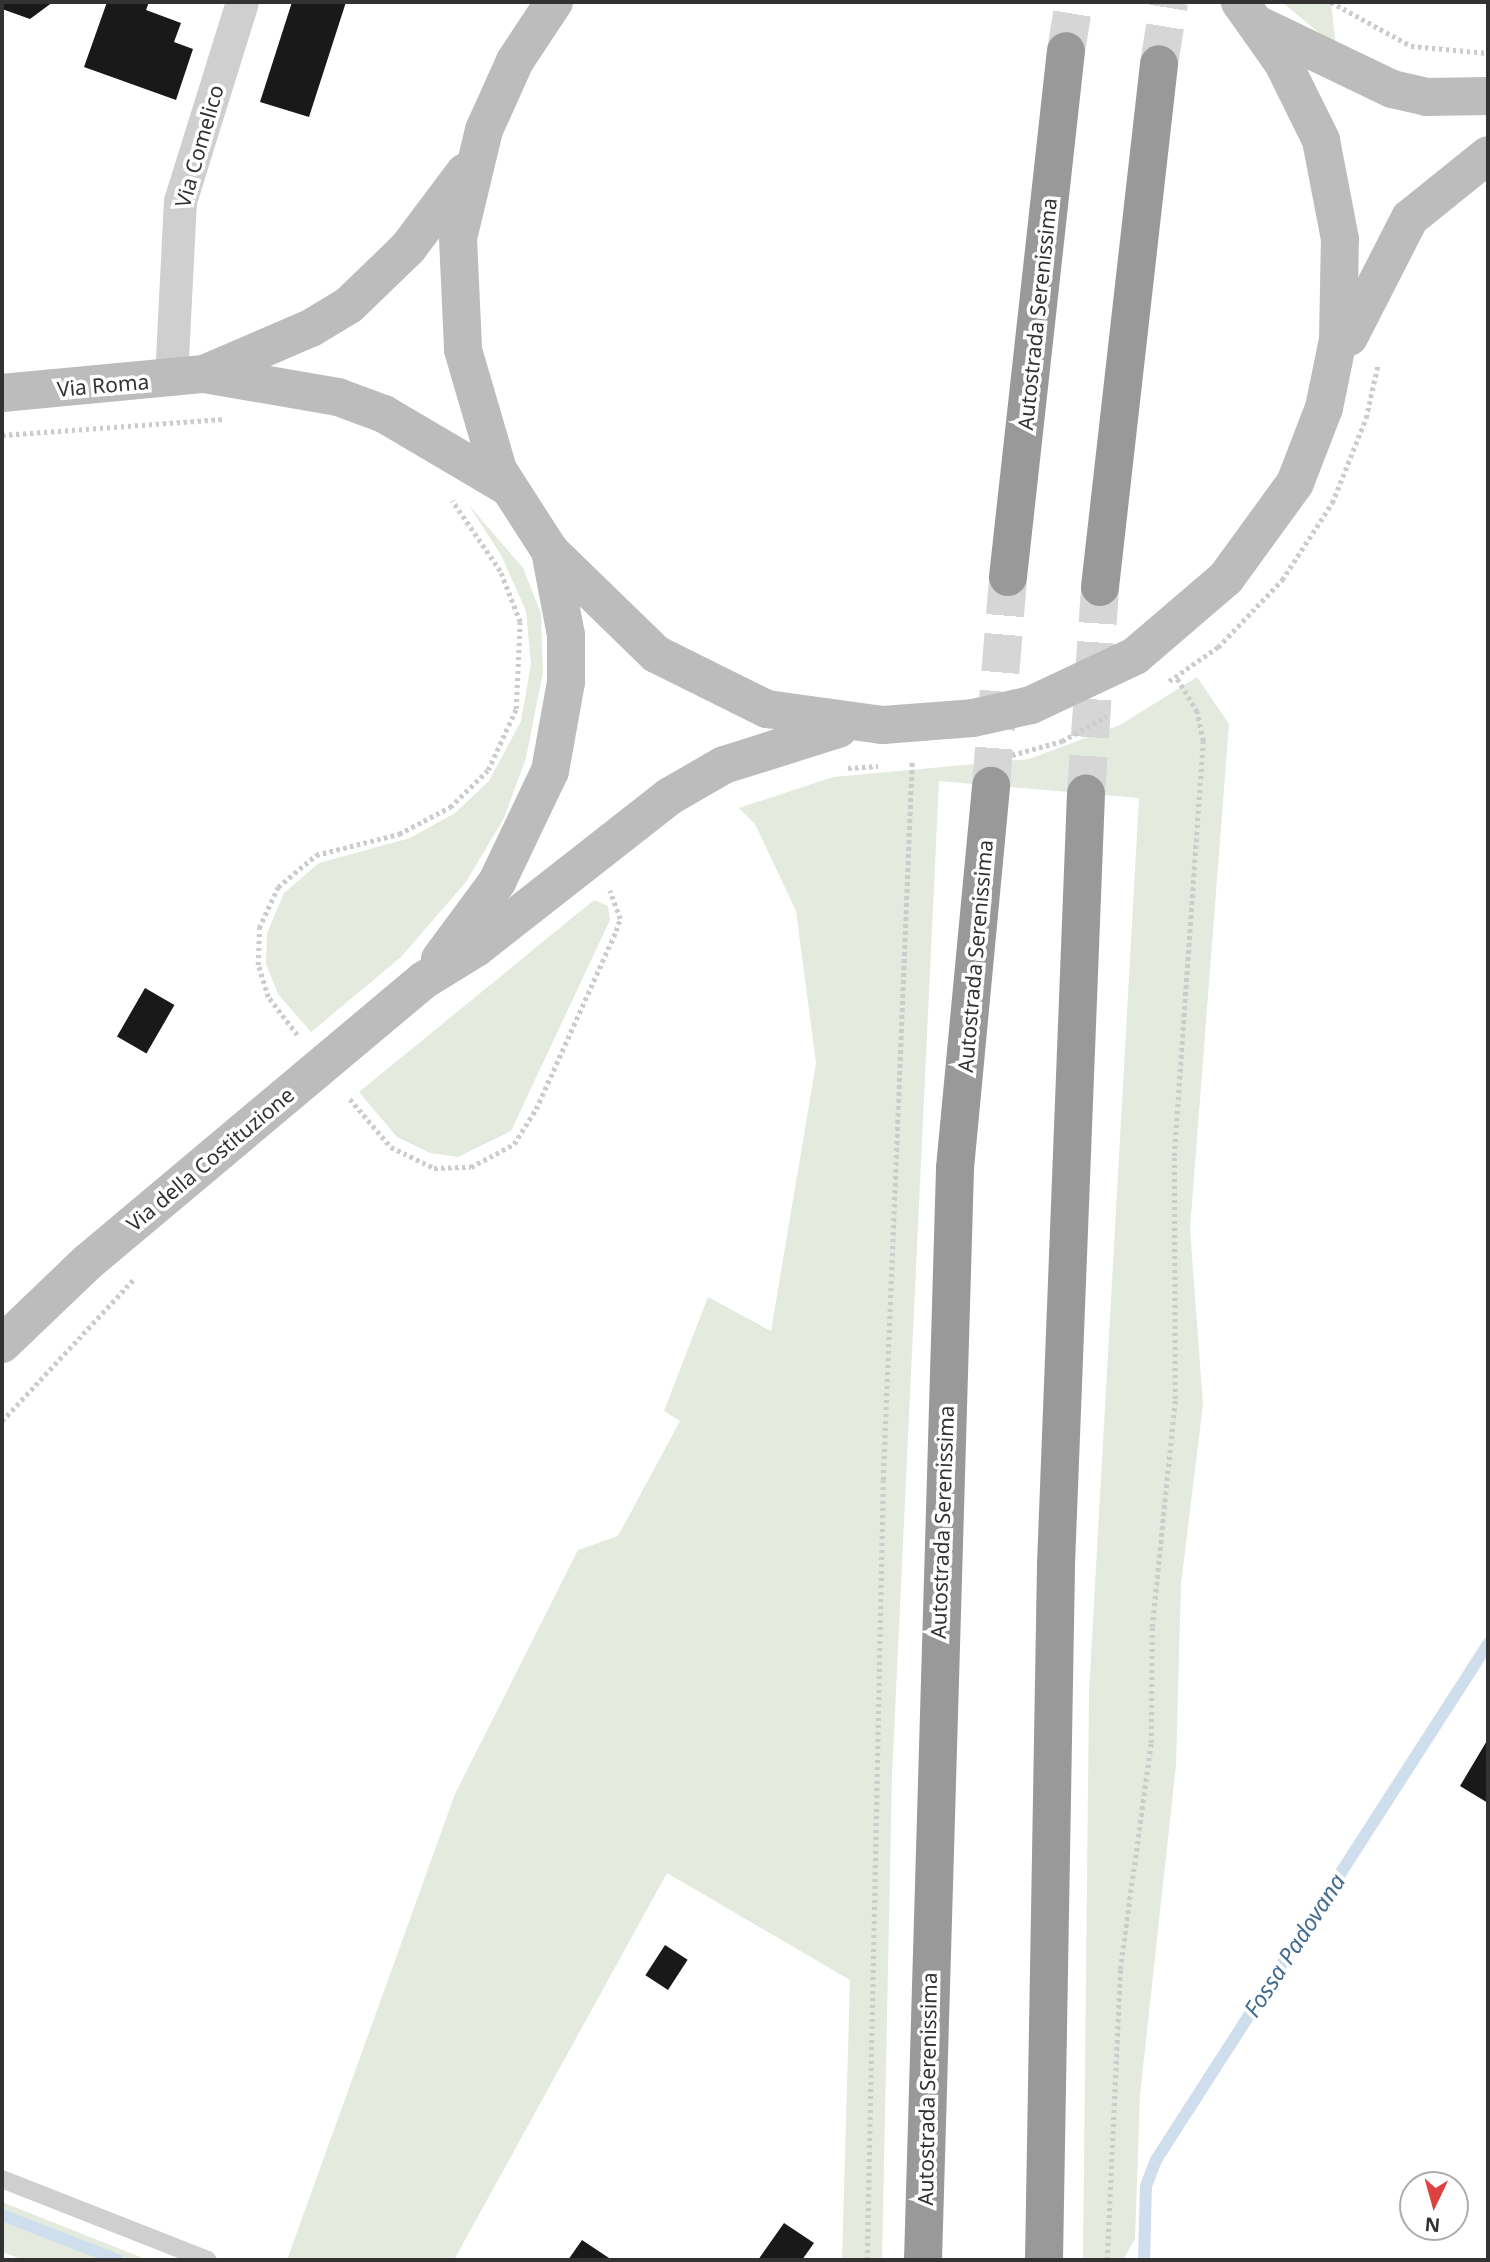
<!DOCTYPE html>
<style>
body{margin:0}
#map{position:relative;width:1490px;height:2262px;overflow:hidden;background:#fff;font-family:"Noto Sans",sans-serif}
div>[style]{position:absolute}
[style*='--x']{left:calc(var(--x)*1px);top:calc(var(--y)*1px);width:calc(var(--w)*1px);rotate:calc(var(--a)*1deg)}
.green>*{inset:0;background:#e4ebde}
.stream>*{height:12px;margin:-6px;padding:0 6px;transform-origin:6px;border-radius:6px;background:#cfdeec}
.building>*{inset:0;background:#191919;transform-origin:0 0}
.highway-tunnel>*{height:38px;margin-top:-19px;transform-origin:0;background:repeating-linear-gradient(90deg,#d6d6d6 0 38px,transparent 0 57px)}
.path>*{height:4.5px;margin-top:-2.25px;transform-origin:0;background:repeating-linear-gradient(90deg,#ccc 0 3.5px,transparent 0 7px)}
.lane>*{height:18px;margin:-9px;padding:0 9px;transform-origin:9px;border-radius:9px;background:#cfcfcf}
.street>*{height:33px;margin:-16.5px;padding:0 16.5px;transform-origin:16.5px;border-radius:16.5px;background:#cfcfcf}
.secondary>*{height:38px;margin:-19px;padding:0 19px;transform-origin:19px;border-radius:19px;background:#bcbcbc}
.highway>*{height:38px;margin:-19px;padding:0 19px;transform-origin:19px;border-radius:19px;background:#999}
span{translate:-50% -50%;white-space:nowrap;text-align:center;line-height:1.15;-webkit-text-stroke:7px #fff;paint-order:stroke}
.street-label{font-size:21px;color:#323232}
.water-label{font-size:23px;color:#436c91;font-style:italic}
.frame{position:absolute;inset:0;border:4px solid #323232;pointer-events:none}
.north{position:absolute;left:1399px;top:2171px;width:70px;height:70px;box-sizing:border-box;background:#fff;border:2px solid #adadad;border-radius:50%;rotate:185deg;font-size:19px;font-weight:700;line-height:28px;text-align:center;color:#323232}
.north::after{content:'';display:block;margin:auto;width:24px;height:32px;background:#dd4140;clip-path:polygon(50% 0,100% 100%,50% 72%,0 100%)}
</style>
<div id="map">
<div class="green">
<i style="clip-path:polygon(1282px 2px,1331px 2px,1336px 47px)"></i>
<i style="clip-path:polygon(468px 504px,523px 568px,541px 613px,543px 672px,526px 758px,504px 818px,466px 882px,401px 957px,311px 1032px,278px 994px,266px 964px,267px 933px,284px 893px,319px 863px,410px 838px,455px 813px,489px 781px,521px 721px,531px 664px,526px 611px,501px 555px)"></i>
<i style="clip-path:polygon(1197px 677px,1229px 724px,1190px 1229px,1203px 1404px,1181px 1584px,1176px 1765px,1140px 2095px,1135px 2239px,1123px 2260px,1083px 2260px,1089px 1693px,1139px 798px,939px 781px,892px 1776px,882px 2260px,842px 2260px,850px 1980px,667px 1873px,454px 2260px,287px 2260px,455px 1794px,578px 1550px,618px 1536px,680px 1421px,664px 1411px,708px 1297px,771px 1331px,816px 1063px,796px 911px,755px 824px,739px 808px,833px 777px,1029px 759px,1120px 725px)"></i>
<i style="clip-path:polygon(594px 900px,608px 906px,610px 920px,511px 1131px,458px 1157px,430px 1153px,397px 1137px,359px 1092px)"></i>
<i style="clip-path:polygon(2px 2202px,148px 2260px,24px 2260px,2px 2252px)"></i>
</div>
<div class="stream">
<i style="--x:2;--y:2215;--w:124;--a:21.2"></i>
<i style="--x:1144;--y:2260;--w:74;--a:-88.5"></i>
<i style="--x:1146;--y:2186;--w:28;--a:-69"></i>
<i style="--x:1156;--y:2160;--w:614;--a:-57.24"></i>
</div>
<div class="building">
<i style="clip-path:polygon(2px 2px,53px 2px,30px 19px,2px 9px)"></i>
<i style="clip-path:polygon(107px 2px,149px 2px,146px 10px,181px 23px,174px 42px,193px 49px,176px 100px,84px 67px)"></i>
<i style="clip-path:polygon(292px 2px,346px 2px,309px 117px,260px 102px)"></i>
<i style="left:145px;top:988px;width:34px;height:56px;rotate:30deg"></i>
<i style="clip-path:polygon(1488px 1739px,1488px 1803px,1460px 1786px)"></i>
<i style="left:665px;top:1945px;width:27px;height:36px;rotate:33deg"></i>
<i style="clip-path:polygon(784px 2223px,814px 2243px,802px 2260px,758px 2260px)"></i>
<i style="clip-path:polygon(582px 2240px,612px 2260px,568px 2260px)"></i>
</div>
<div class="highway-tunnel">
<i style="--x:1066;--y:51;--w:50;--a:-80.7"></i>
<i style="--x:1159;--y:64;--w:63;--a:-80.8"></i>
<i style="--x:991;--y:786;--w:210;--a:-85.3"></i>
<i style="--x:1086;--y:794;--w:207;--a:-86.1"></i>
</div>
<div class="path">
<i style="--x:1331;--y:2;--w:91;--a:28.8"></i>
<i style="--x:1411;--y:46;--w:77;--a:5.2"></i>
<i style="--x:2;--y:435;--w:223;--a:-4.1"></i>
<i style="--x:1169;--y:681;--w:60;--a:-34.8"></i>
<i style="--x:1218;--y:647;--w:93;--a:-46.3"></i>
<i style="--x:1282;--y:580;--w:92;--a:-57"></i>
<i style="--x:1332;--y:503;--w:92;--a:-68.2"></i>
<i style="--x:1366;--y:418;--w:55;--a:-77.5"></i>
<i style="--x:1012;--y:755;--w:52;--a:-15.6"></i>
<i style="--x:1062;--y:741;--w:51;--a:-29.1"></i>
<i style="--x:848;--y:768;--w:30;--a:-4"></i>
<i style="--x:297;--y:1035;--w:48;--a:-127.3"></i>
<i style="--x:268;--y:997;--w:34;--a:-107"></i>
<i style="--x:258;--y:965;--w:37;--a:-88"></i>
<i style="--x:259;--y:928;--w:45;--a:-65.1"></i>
<i style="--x:278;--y:887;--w:50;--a:-40.1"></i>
<i style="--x:316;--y:855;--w:86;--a:-14.2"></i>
<i style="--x:399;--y:834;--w:58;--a:-27.9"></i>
<i style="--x:450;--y:807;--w:53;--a:-44.2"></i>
<i style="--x:488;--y:770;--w:67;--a:-65.3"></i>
<i style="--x:516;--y:709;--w:87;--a:-87.4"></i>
<i style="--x:520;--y:622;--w:55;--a:-111.4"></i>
<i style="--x:500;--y:571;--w:85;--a:-124.4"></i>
<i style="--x:350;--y:1099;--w:63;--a:49.5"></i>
<i style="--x:391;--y:1147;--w:48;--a:26"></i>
<i style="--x:434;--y:1168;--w:37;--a:-2"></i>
<i style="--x:471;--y:1167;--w:49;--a:-28.1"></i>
<i style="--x:514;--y:1144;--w:41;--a:-57.8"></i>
<i style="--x:536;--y:1109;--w:195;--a:-65.8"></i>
<i style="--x:616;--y:931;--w:13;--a:-72"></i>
<i style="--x:620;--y:919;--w:30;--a:-110"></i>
<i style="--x:2;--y:1421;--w:195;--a:-47.1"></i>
<i style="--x:867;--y:2260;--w:780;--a:-88.82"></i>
<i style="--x:883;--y:1480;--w:720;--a:-87.69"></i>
<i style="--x:1107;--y:2260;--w:291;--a:-87.4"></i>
<i style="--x:1120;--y:1969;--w:228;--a:-82.2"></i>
<i style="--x:1151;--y:1743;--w:116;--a:-89.5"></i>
<i style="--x:1152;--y:1627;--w:229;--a:-84.2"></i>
<i style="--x:1175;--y:1399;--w:243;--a:-90.2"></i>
<i style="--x:1174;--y:1156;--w:416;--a:-86"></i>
<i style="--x:1203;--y:741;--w:30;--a:-102"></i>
<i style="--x:1197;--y:712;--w:41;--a:-121"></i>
</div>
<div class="lane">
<i style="--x:2;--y:2179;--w:221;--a:21.5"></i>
</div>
<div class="street">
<i style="--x:171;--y:378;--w:177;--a:-87.1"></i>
<i style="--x:180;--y:201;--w:208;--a:-72.7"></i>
</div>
<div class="secondary">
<i style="--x:554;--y:2;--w:71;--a:123.5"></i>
<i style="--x:515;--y:61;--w:76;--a:114.2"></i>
<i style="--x:484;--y:130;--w:111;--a:103.5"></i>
<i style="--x:458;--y:238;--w:112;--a:87.4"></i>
<i style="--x:463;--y:350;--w:125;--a:73.7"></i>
<i style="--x:498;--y:470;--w:96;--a:57.3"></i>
<i style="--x:550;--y:551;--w:148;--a:44.2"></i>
<i style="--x:656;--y:654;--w:124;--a:26.4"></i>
<i style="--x:767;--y:709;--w:117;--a:7.9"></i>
<i style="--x:883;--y:725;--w:90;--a:-4.4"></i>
<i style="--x:973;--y:718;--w:59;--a:-12.6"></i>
<i style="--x:1031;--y:705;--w:115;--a:-25.2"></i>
<i style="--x:1135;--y:656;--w:120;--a:-40.6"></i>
<i style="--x:1226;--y:578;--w:117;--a:-54"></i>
<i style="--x:1295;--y:483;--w:80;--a:-68.9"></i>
<i style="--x:1324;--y:408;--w:69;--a:-78.4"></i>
<i style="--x:1338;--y:340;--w:101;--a:-88.9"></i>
<i style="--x:1340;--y:239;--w:101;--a:-100.9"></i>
<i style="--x:1321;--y:140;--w:86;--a:-116.3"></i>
<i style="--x:1283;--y:63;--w:75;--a:-125.2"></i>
<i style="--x:1261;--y:26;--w:145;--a:25.7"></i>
<i style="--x:1392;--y:89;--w:36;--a:13"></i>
<i style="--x:1427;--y:97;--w:61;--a:-0.9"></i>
<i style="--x:1349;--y:337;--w:134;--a:-62.9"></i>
<i style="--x:1410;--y:218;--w:100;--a:-38.9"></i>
<i style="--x:204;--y:374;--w:136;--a:9.7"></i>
<i style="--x:338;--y:397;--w:49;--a:20.3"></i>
<i style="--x:384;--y:414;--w:144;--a:30.5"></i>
<i style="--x:2;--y:393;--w:203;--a:-5.4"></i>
<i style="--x:204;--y:374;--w:116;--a:-23.3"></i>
<i style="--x:311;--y:328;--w:44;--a:-31.2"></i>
<i style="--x:349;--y:305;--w:82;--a:-44"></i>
<i style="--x:408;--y:248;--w:95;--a:-53.1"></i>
<i style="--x:440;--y:959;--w:96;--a:-53.5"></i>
<i style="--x:497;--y:882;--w:123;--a:-64.5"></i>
<i style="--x:550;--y:771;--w:90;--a:-79.8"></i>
<i style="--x:566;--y:682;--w:47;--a:-90"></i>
<i style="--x:566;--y:635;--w:86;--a:-100.8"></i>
<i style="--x:2;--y:1344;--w:120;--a:-43.7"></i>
<i style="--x:89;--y:1261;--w:437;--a:-40"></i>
<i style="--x:424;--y:980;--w:61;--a:-31.6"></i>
<i style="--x:476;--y:948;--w:246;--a:-38.1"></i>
<i style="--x:670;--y:796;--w:62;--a:-29.9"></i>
<i style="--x:724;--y:765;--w:120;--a:-17.5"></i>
</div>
<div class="highway">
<i style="--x:1008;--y:577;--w:529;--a:-83.71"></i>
<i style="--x:1100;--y:587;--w:526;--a:-83.56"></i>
<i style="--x:923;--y:2260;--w:1092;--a:-88.32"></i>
<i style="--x:955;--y:1168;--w:384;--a:-84.6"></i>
<i style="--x:1044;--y:2260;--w:696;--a:-89.01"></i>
<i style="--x:1056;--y:1564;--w:771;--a:-87.77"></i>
</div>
<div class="street-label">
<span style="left:199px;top:146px;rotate:-74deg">Via Comelico</span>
<span style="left:1037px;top:314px;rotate:-84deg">Autostrada Serenissima</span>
<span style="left:103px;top:385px;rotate:-5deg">Via Roma</span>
<span style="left:975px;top:956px;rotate:-85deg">Autostrada Serenissima</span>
<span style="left:210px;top:1159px;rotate:-40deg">Via della Costituzione</span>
<span style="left:942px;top:1522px;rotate:-88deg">Autostrada Serenissima</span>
<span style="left:927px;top:2089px;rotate:-89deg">Autostrada Serenissima</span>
</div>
<div class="water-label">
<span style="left:1294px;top:1945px;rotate:-57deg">Fossa Padovana</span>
</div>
<div class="frame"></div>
<div class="north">N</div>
</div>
